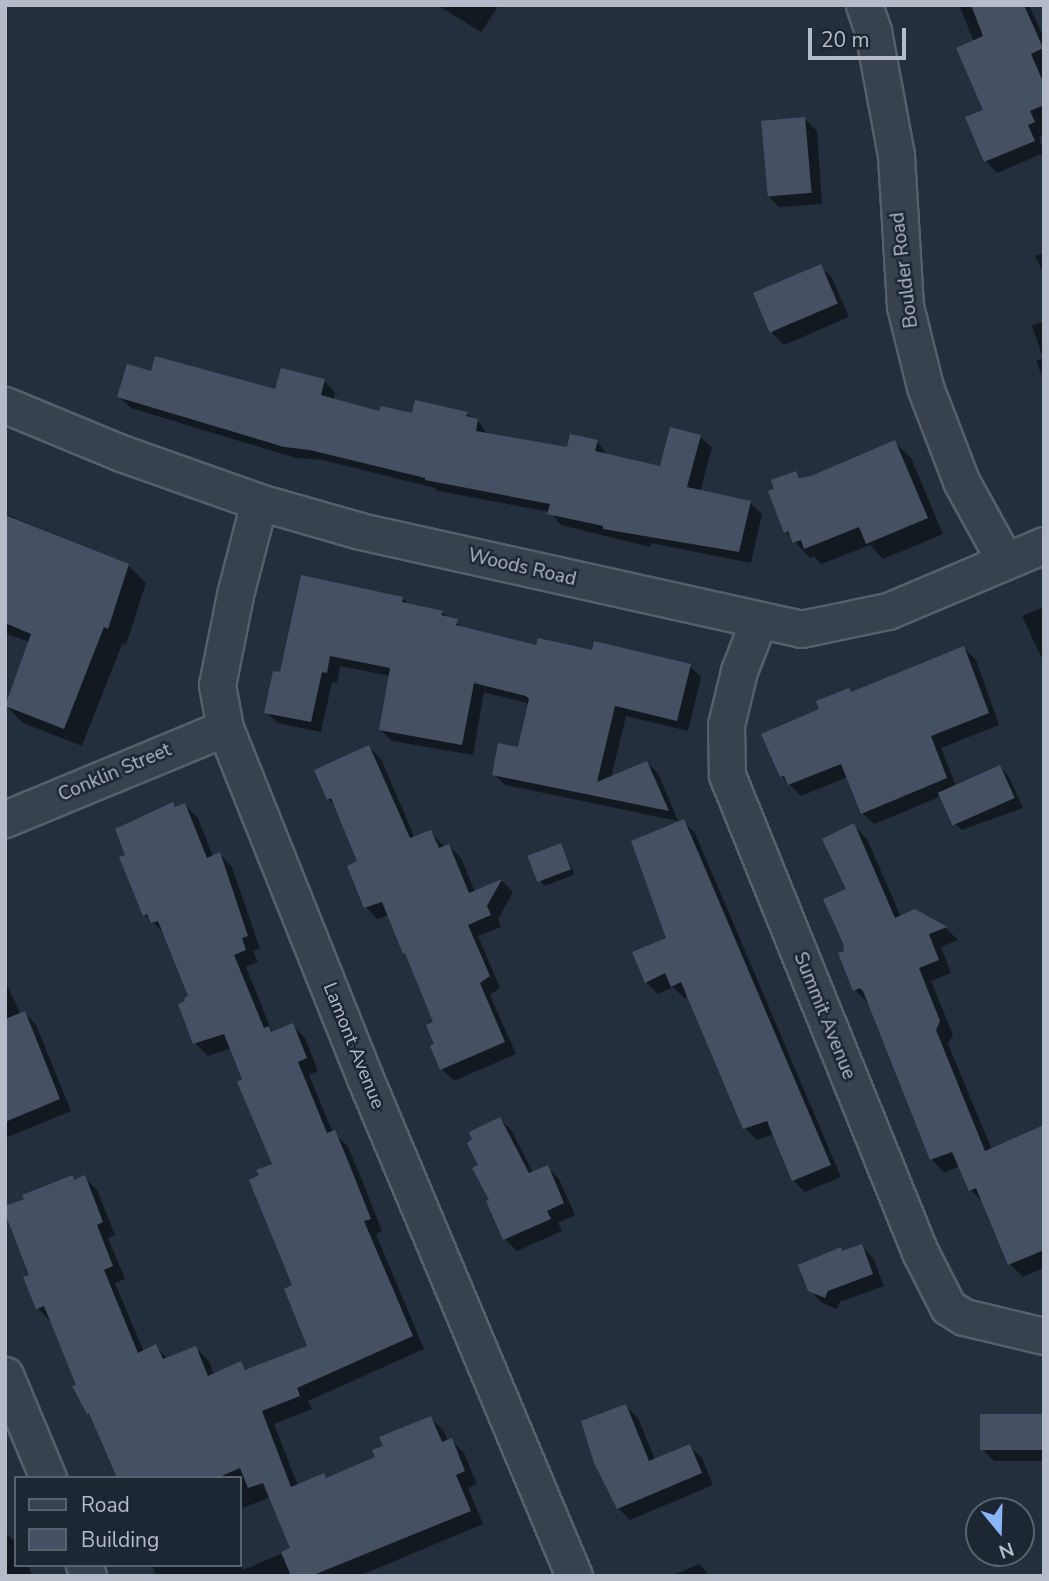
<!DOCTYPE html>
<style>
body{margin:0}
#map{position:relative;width:1049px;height:1581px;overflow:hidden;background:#242f3e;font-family:"Nunito Sans",sans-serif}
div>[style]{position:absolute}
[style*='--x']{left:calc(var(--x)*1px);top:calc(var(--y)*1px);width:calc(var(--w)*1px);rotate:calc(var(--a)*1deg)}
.shadow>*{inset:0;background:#0007}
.building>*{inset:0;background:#455162;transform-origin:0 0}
.roads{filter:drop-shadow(2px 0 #565f6c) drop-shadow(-2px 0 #565f6c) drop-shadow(0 2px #565f6c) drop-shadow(0 -2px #565f6c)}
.minor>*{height:35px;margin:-17.5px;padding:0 17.5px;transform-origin:17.5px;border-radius:17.5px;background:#38414e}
span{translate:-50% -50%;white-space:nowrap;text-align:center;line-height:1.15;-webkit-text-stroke:5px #1d2633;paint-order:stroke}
.street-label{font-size:19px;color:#b4bcc9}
.frame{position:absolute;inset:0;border:7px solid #b4bcc9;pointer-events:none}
.legend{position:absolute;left:14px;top:1476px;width:228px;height:91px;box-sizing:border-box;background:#1d2633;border:2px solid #59626f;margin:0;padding:9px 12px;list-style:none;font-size:21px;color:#b4bcc9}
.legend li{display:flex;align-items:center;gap:14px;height:35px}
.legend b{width:35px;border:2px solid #59626f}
.north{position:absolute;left:965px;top:1497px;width:70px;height:70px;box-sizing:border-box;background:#1d2633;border:2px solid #59626f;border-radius:50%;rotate:161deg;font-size:19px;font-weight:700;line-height:28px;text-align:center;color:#b4bcc9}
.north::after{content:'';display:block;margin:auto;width:24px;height:32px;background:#8ab4f8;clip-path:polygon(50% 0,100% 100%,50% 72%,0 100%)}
.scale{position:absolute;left:808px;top:28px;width:98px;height:32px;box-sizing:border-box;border:4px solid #b4bcc9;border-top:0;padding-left:9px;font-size:21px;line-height:24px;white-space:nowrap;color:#b4bcc9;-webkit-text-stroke:5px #1d2633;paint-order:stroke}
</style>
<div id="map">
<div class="shadow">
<i style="clip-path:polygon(437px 5px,499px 5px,481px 32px)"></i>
<i style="clip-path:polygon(959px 5px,1029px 5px,1044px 38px,1044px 64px,1041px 65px,1044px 72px,1044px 135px,1039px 137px,1044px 153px,997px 173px,986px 161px,967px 118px,985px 111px,974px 42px)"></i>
<i style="clip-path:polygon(805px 119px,817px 131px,822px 204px,779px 207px,767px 195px)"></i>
<i style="clip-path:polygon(1044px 253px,1044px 275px,1035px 256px)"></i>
<i style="clip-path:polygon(820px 266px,832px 278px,849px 317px,784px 345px,772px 333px)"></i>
<i style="clip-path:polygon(1044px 321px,1044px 381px,1036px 361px,1043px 358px,1032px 326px)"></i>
<i style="clip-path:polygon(152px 373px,276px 391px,324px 381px,335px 392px,333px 400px,381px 413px,467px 414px,478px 421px,488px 435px,568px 449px,597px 441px,608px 456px,662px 468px,700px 437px,712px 448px,700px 491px,750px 503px,762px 514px,751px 563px,651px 543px,650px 547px,561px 525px,550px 512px,438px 491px,435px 488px,323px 460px,296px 458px,131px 408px,119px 397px)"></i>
<i style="clip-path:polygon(895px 443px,911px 458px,943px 534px,883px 559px,870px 545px,821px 564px,814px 556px,810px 558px,786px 532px,770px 492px,796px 473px,802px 479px,812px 478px)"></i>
<i style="clip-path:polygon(5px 514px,128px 565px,146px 583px,126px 645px,122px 644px,82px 746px,23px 723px,5px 705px,29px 642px,5px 633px)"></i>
<i style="clip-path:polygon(402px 598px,409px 605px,442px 613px,465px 629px,538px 647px,690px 666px,701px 677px,688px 731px,626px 716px,611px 778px,647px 763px,658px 773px,678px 821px,505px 785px,494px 774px,520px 749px,530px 704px,484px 692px,473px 755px,392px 741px,381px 730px,390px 676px,340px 666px,337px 683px,332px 682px,321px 732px,277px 723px,266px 712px,281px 675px)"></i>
<i style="clip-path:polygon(1044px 607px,1044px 663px,1022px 616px)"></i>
<i style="clip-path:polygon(964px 648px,976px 660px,999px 725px,941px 748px,956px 786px,1000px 767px,1009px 777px,1023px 808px,962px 830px,952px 821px,942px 796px,874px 824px,862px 813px,848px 777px,801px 796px,781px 776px,852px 693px)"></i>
<i style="clip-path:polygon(369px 747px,381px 759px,415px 838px,431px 832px,445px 848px,449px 846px,461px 858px,475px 892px,502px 881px,513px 892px,498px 919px,501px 927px,478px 936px,500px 988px,490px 995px,516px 1054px,454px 1081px,442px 1069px,435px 1023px,389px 915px,377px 919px,366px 907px,360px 862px,336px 807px,328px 799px)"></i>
<i style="clip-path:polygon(173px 804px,177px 808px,185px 805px,198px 818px,213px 857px,220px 854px,232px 867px,260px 949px,253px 951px,258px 962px,246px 967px,273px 1034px,292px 1025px,305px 1038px,318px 1071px,309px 1075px,333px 1133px,347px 1145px,360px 1175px,382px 1231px,376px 1234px,424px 1349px,308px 1401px,312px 1409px,274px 1424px,298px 1486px,324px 1475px,327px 1479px,378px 1458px,431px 1418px,443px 1430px,448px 1441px,451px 1440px,464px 1453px,477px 1484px,468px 1488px,483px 1524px,359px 1576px,156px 1576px,152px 1565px,240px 1563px,243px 1570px,292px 1549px,271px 1497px,240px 1509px,240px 1478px,119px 1478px,50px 1321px,38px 1308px,26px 1278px,31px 1276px,6px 1207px,72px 1177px,76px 1181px,84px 1177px,97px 1190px,115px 1235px,108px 1238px,125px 1279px,115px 1283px,144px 1352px,155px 1346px,168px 1359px,196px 1348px,209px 1361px,214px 1375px,240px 1364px,248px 1371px,309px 1347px,294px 1286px,274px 1165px,245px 1080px,231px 1048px,208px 1056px,195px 1043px,190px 997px,166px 935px,145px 915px,127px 856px)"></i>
<i style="clip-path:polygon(683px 821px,695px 833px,841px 1177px,805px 1192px,793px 1180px,774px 1134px,757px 1140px,745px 1128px,689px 996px,684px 998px,673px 987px,658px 994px,646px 982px,668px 939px)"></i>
<i style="clip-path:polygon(854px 826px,867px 839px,901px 917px,915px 911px,946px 928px,958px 940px,941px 947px,951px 973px,931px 981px,953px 1035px,948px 1044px,992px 1150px,1044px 1132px,1044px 1268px,1023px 1277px,1010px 1264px,985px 1204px,971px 1190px,960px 1166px,944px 1173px,931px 1159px,868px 1003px,855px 990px,846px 952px)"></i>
<i style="clip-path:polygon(560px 845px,575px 874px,545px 886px,539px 880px)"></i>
<i style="clip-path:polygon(5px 981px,21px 1015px,25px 1013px,36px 1025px,71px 1111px,8px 1137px,5px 1135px)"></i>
<i style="clip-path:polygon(500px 1119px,512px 1131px,533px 1173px,547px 1167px,559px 1179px,575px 1215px,558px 1223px,562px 1231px,517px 1251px,505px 1239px,475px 1140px)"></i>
<i style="clip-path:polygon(861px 1246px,873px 1258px,884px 1286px,840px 1302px,837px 1309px,822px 1303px,810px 1290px,840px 1249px,844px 1252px)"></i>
<i style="clip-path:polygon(626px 1406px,638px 1418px,655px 1460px,690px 1446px,702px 1458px,713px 1485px,630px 1520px,618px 1508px)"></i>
<i style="clip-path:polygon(1044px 1416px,1044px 1461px,994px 1461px,982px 1449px)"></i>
<i style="clip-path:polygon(5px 1533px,16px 1542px,16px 1565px,28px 1565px,32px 1576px,5px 1576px)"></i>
<i style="clip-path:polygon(699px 1564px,710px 1576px,671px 1576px)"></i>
</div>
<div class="building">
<i style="clip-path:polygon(971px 5px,1024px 5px,1043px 48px,1031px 54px,1044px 84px,1044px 105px,1030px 111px,1035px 122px,1028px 125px,1035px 141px,984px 162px,965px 117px,983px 110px,956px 48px,983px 36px)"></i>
<i style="left:805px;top:117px;width:76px;height:44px;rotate:85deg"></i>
<i style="left:821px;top:264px;width:43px;height:74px;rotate:67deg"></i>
<i style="clip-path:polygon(155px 356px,275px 389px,281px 368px,325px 379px,321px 395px,379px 411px,381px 406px,412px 413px,415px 400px,468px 412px,466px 416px,478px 419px,476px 431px,567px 447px,570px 434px,598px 440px,595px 451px,660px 466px,670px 427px,701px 435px,687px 487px,751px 501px,739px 552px,603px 529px,603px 526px,547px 514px,550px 504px,425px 480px,425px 478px,310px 450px,284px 447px,117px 397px,127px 364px,151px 371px)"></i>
<i style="clip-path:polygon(895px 440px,928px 518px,866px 544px,859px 527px,804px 549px,801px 540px,793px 543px,788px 531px,784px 533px,768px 491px,774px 489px,771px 480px,796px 471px,799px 478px,811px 476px)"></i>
<i style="clip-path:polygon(5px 515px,129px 564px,108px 629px,104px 627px,64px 729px,5px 706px,31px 634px,5px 623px)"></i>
<i style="clip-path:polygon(301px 575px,403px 597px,402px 602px,443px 611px,441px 615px,458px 619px,456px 625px,536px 645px,538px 638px,592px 650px,594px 641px,691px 664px,677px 721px,615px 706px,597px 782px,647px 761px,669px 811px,492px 775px,498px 743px,518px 747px,529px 699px,526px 696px,474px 683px,462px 745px,379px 730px,390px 668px,330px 656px,327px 673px,322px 672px,311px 722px,264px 713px,273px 671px,280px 672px)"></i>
<i style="clip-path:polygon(964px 646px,989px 713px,931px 736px,947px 778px,861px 814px,841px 764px,788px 785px,784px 776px,780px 777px,761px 734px,819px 709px,816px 701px,849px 688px,851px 692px)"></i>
<i style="clip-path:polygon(369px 745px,410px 838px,431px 830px,439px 848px,449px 844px,469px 893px,502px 879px,487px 906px,491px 915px,468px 925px,490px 976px,480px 983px,505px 1042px,440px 1070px,430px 1046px,434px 1044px,426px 1025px,433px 1022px,405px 953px,403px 954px,382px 902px,364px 908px,347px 866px,357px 861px,331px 798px,327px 800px,314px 770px)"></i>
<i style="left:1000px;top:765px;width:36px;height:68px;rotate:66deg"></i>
<i style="clip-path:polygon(173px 802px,175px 807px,185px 803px,207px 858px,220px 852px,248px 936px,242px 938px,246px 950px,234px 955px,264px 1028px,269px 1026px,271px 1032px,293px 1023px,307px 1058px,298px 1062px,327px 1133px,335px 1130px,348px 1161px,371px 1219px,364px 1221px,413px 1336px,297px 1388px,300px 1396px,262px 1411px,291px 1487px,324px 1473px,326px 1478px,375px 1457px,372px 1450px,383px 1446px,379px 1437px,431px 1416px,442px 1442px,452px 1438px,465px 1471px,456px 1475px,471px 1511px,311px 1576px,291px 1576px,281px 1552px,290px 1548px,263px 1483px,248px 1488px,240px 1468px,217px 1478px,117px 1478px,89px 1413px,87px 1414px,72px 1386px,76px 1385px,44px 1306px,36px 1309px,23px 1277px,29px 1275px,5px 1213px,5px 1206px,24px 1199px,22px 1195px,73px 1175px,74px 1180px,85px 1175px,103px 1222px,97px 1225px,113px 1266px,104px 1270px,138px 1353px,156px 1344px,163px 1359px,196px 1346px,208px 1376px,241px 1361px,245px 1370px,307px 1346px,284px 1289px,292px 1285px,249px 1180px,259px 1175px,256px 1170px,272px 1164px,237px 1082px,242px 1079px,224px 1034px,193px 1044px,178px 1004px,185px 1001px,184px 998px,188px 996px,158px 921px,151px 923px,147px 914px,143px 916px,119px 857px,125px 855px,115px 829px)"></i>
<i style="clip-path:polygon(684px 819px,831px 1165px,792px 1181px,767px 1121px,743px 1129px,681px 982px,671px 987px,665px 973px,645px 983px,632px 952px,666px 938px,631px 841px)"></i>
<i style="clip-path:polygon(854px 823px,895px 918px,915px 909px,947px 927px,929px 934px,939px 960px,919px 968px,940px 1021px,936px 1030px,985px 1151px,1044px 1125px,1044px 1250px,1008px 1265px,976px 1188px,969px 1191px,952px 1152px,930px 1160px,863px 991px,860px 988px,853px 991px,838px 953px,844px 951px,843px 943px,823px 899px,846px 889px,822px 839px)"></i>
<i style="left:561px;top:843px;width:28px;height:36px;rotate:69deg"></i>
<i style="clip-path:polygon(25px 1011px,60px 1099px,5px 1122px,5px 1019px)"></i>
<i style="clip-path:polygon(500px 1117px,529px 1173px,548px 1165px,564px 1203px,547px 1211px,551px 1219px,503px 1240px,486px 1201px,489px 1200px,472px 1168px,478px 1165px,467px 1143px,472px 1139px,469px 1132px)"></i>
<i style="clip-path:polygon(862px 1244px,873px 1274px,828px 1291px,825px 1298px,808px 1291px,798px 1265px,841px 1247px,842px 1251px)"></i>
<i style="clip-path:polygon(626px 1404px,649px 1461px,690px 1444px,702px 1473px,617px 1509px,594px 1463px,581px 1421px)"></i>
<i style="left:1044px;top:1414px;width:36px;height:64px;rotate:90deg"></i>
</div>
<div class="roads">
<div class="minor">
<i style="--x:864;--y:5;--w:28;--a:71"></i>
<i style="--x:873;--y:31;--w:126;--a:79.5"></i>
<i style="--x:896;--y:155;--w:151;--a:86.6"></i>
<i style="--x:905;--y:306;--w:83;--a:76.1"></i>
<i style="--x:925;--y:387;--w:101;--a:69"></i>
<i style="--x:961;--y:481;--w:91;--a:61.2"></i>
<i style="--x:5;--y:405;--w:126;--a:22.5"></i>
<i style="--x:121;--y:453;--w:146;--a:19.5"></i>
<i style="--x:259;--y:502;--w:105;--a:16"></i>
<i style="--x:360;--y:531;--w:452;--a:12.5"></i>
<i style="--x:801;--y:629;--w:89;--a:-11.7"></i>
<i style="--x:888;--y:611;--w:169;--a:-22.9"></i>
<i style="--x:259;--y:502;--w:96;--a:104.5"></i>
<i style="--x:235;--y:595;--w:92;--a:101.3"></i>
<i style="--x:217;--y:685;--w:44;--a:79.5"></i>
<i style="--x:225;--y:728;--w:377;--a:68.2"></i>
<i style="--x:365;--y:1078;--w:540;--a:67.23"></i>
<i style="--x:758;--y:622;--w:53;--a:111.2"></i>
<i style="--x:739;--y:671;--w:56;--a:103.5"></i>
<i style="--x:726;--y:725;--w:50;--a:88.9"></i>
<i style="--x:727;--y:775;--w:515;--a:67.97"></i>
<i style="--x:920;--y:1252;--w:62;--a:63"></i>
<i style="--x:948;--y:1307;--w:19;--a:32"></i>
<i style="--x:964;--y:1317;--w:82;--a:13.4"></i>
<i style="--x:5;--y:819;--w:238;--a:-22.5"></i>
<i style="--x:5;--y:1375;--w:112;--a:67.3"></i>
<i style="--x:84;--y:1565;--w:12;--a:70"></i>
</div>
</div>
<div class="street-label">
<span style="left:905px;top:270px;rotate:-97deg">Boulder Road</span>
<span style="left:522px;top:568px;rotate:13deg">Woods Road</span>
<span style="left:115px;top:773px;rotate:-23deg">Conklin Street</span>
<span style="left:824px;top:1016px;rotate:68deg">Summit Avenue</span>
<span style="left:353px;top:1046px;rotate:68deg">Lamont Avenue</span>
</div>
<div class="frame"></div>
<ul class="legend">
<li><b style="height:9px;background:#38414e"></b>Road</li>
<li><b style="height:19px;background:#455162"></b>Building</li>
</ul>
<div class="north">N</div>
<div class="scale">20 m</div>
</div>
